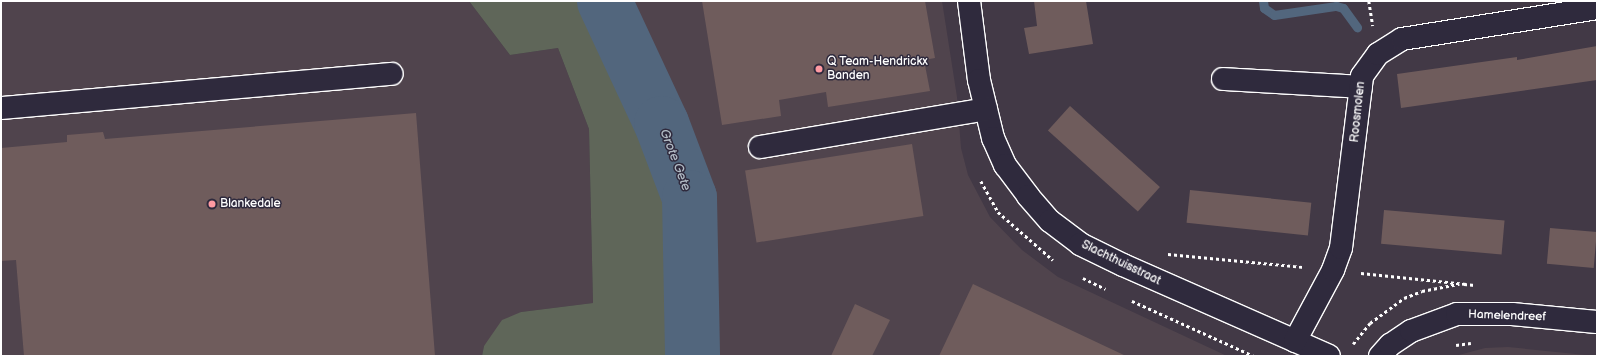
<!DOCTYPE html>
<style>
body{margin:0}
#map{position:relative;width:1598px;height:357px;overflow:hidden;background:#423946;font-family:"Balsamiq Sans",sans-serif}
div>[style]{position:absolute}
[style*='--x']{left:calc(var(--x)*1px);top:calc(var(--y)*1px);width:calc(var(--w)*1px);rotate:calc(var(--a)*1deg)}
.built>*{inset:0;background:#50444d}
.green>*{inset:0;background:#5f6659}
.stream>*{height:9px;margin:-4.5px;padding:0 4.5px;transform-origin:4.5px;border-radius:4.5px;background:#52667d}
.river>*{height:55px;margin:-27.5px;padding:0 27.5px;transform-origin:27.5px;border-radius:27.5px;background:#52667d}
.building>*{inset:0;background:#6f5c5c;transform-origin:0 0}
.path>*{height:2.5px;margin-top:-1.25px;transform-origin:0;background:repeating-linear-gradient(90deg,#fff 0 3px,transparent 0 6px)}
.roads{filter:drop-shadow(1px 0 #fff) drop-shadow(-1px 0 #fff) drop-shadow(0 1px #fff) drop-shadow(0 -1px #fff)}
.minor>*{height:22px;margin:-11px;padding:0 11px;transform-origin:11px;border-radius:11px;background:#2f2a3d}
.dots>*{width:11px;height:11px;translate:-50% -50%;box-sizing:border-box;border:2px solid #2f2a3d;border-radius:50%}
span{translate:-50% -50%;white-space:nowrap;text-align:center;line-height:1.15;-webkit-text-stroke:3px #2f2a3d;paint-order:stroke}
.poi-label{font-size:12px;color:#fff}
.left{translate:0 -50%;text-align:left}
.street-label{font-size:12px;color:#fff}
.water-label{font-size:13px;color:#b1bac4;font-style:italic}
.frame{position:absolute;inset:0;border:2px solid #fff;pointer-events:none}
</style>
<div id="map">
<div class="built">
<i style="clip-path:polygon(1px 1px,469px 1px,510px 55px,558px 48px,589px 129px,593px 303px,521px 312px,484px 346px,482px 356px,1px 356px)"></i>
<i style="clip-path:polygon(604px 1px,942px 1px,957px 97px,961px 148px,968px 175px,990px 217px,1022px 250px,1058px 277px,1227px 356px,692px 356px,689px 197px,661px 123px)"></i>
<i style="clip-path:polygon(1508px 347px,1595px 356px,1455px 356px,1485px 348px)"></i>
</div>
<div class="green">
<i style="clip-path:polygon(469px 1px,604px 1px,661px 123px,689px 197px,692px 356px,482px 356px,484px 346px,502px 320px,521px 312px,593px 303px,589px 129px,558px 48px,510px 55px)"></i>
</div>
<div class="stream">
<i style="--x:1263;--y:1;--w:7;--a:82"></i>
<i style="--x:1264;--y:8;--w:12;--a:35"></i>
<i style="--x:1274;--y:15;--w:63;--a:-8.3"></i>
<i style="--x:1336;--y:6;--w:7;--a:16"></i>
<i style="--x:1343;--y:8;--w:24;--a:54"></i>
</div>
<div class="river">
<i style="--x:604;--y:1;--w:135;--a:65"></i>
<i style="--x:661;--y:123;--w:79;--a:69.3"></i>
<i style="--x:689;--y:197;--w:159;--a:88.9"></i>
</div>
<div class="building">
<i style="clip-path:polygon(702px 1px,925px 1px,935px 58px,924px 60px,930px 91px,828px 107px,826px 92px,779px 100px,781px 116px,722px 125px)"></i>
<i style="clip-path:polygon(1034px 1px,1086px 1px,1093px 44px,1029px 54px,1024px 28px,1037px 26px)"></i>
<i style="clip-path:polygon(1597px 46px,1597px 80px,1401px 108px,1397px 74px,1517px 57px,1517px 60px)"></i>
<i style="left:1070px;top:106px;width:121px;height:33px;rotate:42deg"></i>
<i style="clip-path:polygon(416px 113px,435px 356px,24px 356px,16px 260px,1px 261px,1px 148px,67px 142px,67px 135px,103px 132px,105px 139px)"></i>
<i style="left:912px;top:144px;width:73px;height:169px;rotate:81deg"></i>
<i style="left:1190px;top:190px;width:122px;height:33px;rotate:6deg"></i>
<i style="left:1384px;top:210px;width:121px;height:34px;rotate:5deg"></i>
<i style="left:1550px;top:228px;width:47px;height:36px;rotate:5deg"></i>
<i style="clip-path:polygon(973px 284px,1126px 356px,939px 356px)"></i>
<i style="clip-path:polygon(855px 304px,890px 320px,872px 356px,831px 356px)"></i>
</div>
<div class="path">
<i style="--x:1369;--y:1;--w:25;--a:81"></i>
<i style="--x:981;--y:181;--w:35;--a:61"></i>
<i style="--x:998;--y:212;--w:73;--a:41.1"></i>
<i style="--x:1168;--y:254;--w:137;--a:5.5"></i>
<i style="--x:1361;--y:273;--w:106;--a:6"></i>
<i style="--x:1083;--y:278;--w:25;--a:26"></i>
<i style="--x:1464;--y:284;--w:11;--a:5"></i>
<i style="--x:1132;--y:301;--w:134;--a:24.3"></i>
<i style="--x:1353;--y:344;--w:27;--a:-51"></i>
<i style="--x:1370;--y:323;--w:42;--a:-36.3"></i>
<i style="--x:1404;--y:298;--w:19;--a:-21"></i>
<i style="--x:1422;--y:291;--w:38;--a:-11"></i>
<i style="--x:1456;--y:345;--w:15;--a:-8"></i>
</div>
<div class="roads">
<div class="minor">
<i style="--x:969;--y:1;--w:80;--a:82.8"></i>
<i style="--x:979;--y:80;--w:60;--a:76.4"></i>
<i style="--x:993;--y:138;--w:30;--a:66"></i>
<i style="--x:1005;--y:165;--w:39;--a:53"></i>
<i style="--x:1028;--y:196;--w:33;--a:49"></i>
<i style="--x:1050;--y:221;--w:38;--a:37"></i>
<i style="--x:1080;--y:244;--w:48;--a:26"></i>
<i style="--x:1123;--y:265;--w:225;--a:23.8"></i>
<i style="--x:1223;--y:79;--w:138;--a:3.3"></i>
<i style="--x:1;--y:108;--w:392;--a:-5"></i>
<i style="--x:760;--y:147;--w:229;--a:-9.5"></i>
<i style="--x:1295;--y:341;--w:81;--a:-61.8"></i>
<i style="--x:1333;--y:270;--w:23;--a:-70"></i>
<i style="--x:1341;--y:248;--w:173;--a:-83"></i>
<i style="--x:1362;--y:76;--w:27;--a:-54"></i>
<i style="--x:1378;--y:54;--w:28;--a:-32"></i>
<i style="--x:1402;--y:39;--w:197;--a:-9"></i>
<i style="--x:1380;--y:356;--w:15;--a:-48"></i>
<i style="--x:1390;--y:345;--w:25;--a:-34"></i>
<i style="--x:1411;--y:331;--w:49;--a:-20.3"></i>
<i style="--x:1457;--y:314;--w:55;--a:0"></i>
<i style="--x:1512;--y:314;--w:85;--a:5.4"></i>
</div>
</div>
<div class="dots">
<i style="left:819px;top:69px;background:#ff9aa2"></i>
<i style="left:212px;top:204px;background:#ff9aa2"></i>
</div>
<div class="poi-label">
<span class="left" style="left:827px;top:69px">Q Team-Hendrickx<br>Banden</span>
<span class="left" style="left:220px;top:204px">Blankedale</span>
</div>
<div class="street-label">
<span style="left:1358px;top:112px;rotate:-84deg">Roosmolen</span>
<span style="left:1121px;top:263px;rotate:26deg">Slachthuisstraat</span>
<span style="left:1507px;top:316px;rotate:2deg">Hamelendreef</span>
</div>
<div class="water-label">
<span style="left:675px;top:160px;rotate:69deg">Grote Gete</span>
</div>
<div class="frame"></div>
</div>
